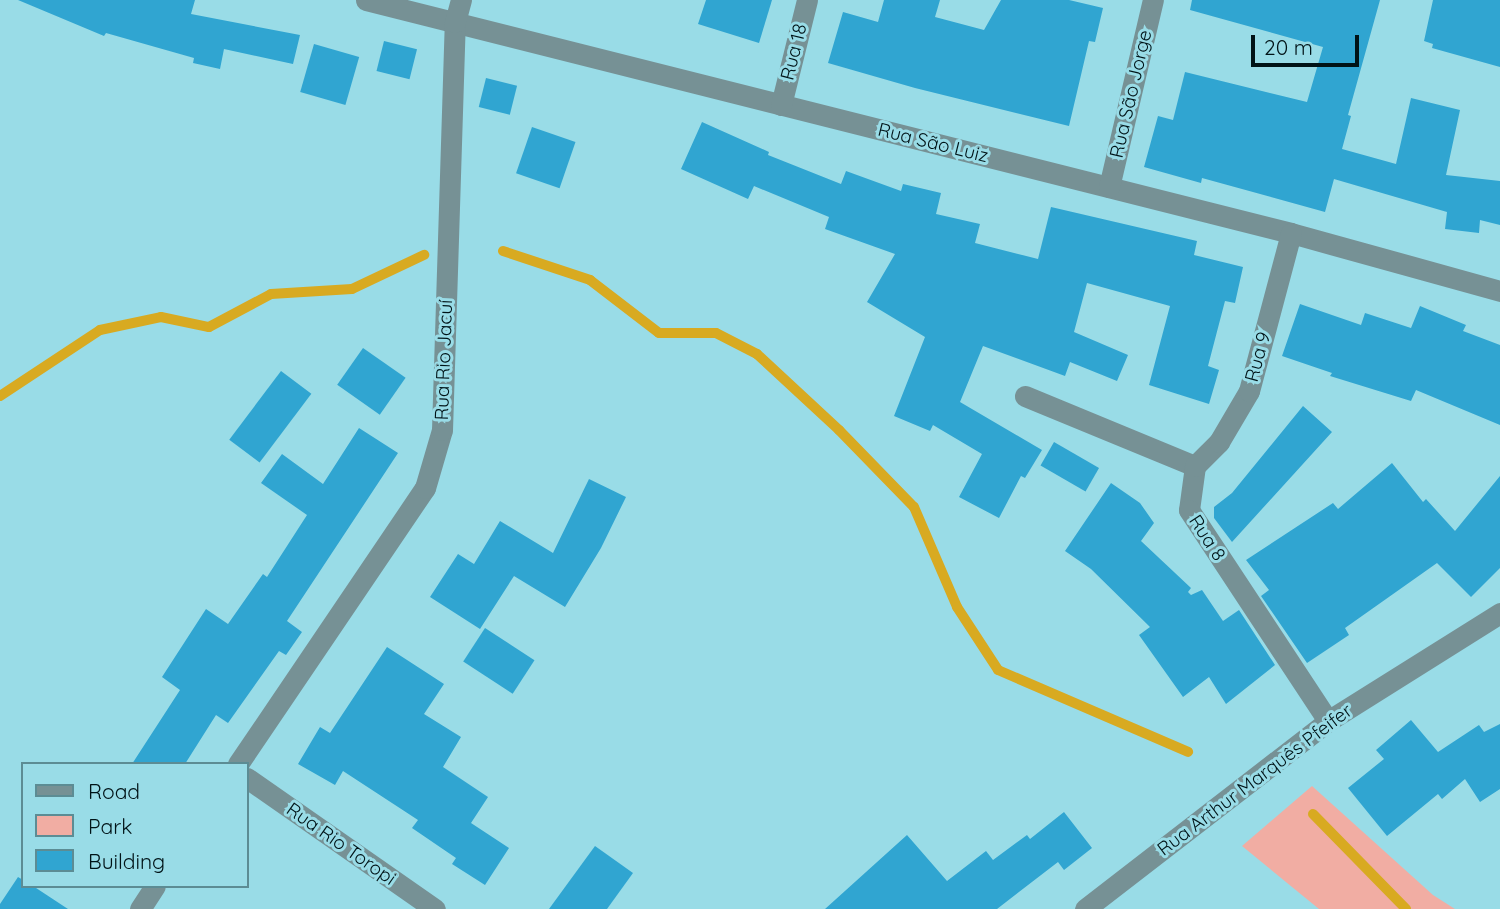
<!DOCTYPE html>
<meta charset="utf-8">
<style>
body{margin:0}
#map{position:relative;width:1500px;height:909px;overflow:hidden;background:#99dce7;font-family:Quicksand,sans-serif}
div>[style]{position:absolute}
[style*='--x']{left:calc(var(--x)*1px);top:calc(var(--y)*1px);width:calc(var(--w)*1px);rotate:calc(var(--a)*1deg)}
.green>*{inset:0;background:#f1ada3}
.stream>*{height:10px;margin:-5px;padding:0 5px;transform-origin:5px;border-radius:5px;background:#d8aa21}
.building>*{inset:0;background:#30a5d1;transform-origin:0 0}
.minor>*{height:21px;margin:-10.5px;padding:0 10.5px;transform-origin:10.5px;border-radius:10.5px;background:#769195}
span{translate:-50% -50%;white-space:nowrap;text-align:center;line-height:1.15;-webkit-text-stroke:6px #99dce7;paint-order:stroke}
.street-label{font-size:19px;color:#001317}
.legend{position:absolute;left:21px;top:762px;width:228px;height:126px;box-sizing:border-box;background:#99dce7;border:2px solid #5c8c94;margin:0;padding:9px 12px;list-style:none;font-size:21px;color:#001317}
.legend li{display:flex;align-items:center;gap:14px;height:35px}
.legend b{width:35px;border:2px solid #5c8c94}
.scale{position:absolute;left:1251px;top:35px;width:108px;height:32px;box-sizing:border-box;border:4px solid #001317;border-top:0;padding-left:9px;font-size:21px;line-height:24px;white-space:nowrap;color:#001317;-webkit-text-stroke:5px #99dce7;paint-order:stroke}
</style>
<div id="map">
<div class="green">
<i style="clip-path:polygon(1312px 786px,1433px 895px,1455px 909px,1319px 909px,1242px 846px)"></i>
</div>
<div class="stream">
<i style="--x:503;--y:251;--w:92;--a:18.4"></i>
<i style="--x:590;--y:280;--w:87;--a:37.5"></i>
<i style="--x:659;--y:333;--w:57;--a:0"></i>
<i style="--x:716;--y:333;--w:46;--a:27.1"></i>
<i style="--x:757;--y:354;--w:112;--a:42.8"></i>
<i style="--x:839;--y:430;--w:107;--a:45.8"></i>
<i style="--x:914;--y:507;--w:109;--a:66.7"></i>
<i style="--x:957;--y:607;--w:75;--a:56.9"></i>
<i style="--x:998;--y:670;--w:207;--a:23.3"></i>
<i style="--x:0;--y:396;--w:120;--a:-33.4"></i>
<i style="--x:100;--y:330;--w:62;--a:-12"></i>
<i style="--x:161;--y:317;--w:49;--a:11.8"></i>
<i style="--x:209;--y:327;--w:70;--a:-28"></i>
<i style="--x:271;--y:294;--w:81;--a:-3.5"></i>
<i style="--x:352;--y:289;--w:80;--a:-25.3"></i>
<i style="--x:1313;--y:814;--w:133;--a:45.6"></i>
</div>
<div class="building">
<i style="clip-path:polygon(18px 0,195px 0,191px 14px,300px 35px,293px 64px,224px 49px,220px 69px,193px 63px,194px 58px,106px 33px,104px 36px)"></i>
<i style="clip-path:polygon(706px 0,772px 0,759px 43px,698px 24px)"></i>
<i style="clip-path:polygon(884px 0,940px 0,935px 17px,984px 30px,1001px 0,1069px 0,1103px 8px,1095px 42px,1089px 41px,1069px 126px,915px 88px,828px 63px,843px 12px,878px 22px)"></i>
<i style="clip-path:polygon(1192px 0,1380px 0,1348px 115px,1351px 116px,1342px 149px,1396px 164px,1411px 98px,1460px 110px,1446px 175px,1500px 181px,1500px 225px,1480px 220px,1479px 233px,1445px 229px,1447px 212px,1334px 179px,1325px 212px,1202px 178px,1201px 183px,1144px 167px,1158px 116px,1173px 120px,1185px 72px,1307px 102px,1323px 47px,1190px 10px)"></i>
<i style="clip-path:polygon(1433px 0,1500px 0,1500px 67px,1432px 48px,1433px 44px,1424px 41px)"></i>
<i style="left:384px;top:41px;width:34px;height:31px;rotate:14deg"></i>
<i style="left:314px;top:44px;width:47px;height:50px;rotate:16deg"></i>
<i style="left:486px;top:78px;width:32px;height:30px;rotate:14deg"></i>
<i style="clip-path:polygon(702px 122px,769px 152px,768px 155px,841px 184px,846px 171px,901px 191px,903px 184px,941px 193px,936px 214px,980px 224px,975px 243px,1038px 259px,1051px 207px,1197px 241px,1194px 255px,1243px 267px,1235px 303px,1225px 301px,1208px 366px,1219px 370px,1209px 404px,1149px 385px,1170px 306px,1087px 283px,1074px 332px,1128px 355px,1117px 381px,1070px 362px,1065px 376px,983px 346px,960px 402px,1042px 450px,1025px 478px,1021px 476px,999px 518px,959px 497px,982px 454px,933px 425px,930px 431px,894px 416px,925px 337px,867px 302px,895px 254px,825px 229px,829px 217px,754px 186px,748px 199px,681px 169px)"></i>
<i style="left:532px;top:127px;width:46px;height:49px;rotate:19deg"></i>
<i style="clip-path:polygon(1300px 304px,1361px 325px,1365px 313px,1411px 328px,1420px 306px,1466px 325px,1463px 331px,1500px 345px,1500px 425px,1416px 390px,1411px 401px,1330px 376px,1332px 373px,1282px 356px)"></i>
<i style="left:363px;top:348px;width:52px;height:45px;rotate:35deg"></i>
<i style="left:281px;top:371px;width:38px;height:86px;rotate:37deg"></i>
<i style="clip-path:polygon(1303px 406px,1332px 432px,1232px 542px,1214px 518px,1214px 507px,1232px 493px)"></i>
<i style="clip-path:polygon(359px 428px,398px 453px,287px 621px,302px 632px,286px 655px,279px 651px,228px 723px,216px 715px,185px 764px,132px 764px,180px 690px,162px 677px,206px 609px,228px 624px,263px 574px,267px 577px,307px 515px,261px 483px,282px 454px,323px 484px)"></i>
<i style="left:1054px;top:442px;width:52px;height:27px;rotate:30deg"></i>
<i style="clip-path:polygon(1392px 463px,1423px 502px,1426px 499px,1455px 531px,1500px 476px,1500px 568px,1471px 597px,1437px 563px,1345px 628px,1349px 635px,1307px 663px,1261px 596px,1269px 590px,1246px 560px,1333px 503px,1338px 509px)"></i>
<i style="clip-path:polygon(589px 479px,626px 497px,601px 548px,565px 607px,514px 576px,480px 629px,430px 597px,458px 554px,474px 564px,500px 521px,553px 553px)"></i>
<i style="clip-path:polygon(1111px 483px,1140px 503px,1154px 523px,1141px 541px,1191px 588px,1188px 592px,1191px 595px,1202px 590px,1223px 621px,1239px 610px,1275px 665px,1226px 704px,1209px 677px,1183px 697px,1139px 635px,1150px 627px,1091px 569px,1065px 551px)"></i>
<i style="left:485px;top:628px;width:59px;height:40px;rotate:33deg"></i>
<i style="clip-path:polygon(387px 647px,444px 684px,424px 714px,461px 737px,443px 767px,488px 797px,471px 823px,509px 848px,485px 885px,452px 864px,456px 858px,412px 828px,418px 820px,343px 771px,335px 785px,298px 764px,320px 727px,330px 733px)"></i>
<i style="clip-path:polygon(1411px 720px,1438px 752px,1479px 725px,1484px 732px,1500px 724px,1500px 789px,1480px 802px,1465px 779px,1442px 799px,1438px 794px,1387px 836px,1348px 788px,1384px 759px,1376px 750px)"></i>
<i style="clip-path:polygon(1064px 812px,1092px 848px,1064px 870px,1058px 862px,997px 909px,825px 909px,907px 835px,947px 881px,986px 851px,993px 860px,1027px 835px,1030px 839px)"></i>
<i style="clip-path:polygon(595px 846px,633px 873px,607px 909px,549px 909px)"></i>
<i style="clip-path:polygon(18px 877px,23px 880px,23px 886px,33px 886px,68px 909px,0 909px,0 904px)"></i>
</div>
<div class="minor">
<i style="--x:366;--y:0;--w:954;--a:14.14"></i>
<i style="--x:1291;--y:233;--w:217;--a:15.5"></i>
<i style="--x:781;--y:105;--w:108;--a:-76.1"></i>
<i style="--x:1109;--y:187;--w:192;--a:-76.8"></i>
<i style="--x:1025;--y:396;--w:184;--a:22.4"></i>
<i style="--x:1195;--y:466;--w:44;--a:97.8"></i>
<i style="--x:1189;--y:510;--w:253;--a:56.6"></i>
<i style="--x:1195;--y:466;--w:34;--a:-45"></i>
<i style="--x:1219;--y:442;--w:59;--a:-59.5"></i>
<i style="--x:1249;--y:391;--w:163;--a:-75.1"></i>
<i style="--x:238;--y:764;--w:333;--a:-55.9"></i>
<i style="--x:425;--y:488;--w:60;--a:-73.7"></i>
<i style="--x:442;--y:430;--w:408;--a:-88.2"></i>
<i style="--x:455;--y:22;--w:23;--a:-75"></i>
<i style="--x:247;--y:778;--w:229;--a:34.9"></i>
<i style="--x:140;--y:909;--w:27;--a:-57"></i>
<i style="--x:1085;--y:909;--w:307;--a:-37.7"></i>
<i style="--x:1328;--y:721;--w:203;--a:-32.1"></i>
</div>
<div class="street-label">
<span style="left:794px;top:52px;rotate:-76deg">Rua 18</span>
<span style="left:1131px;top:94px;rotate:-77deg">Rua São Jorge</span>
<span style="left:933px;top:143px;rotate:14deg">Rua São Luiz</span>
<span style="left:1258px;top:357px;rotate:-75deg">Rua 9</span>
<span style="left:444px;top:360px;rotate:-88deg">Rua Rio Jacuí</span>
<span style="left:1207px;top:538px;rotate:57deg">Rua 8</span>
<span style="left:1255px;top:780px;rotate:-37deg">Rua Arthur Marquês Pfeifer</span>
<span style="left:341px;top:844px;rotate:35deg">Rua Rio Toropi</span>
</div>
<ul class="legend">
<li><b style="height:9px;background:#769195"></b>Road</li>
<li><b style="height:19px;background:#f1ada3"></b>Park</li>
<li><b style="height:19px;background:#30a5d1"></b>Building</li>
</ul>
<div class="scale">20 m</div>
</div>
